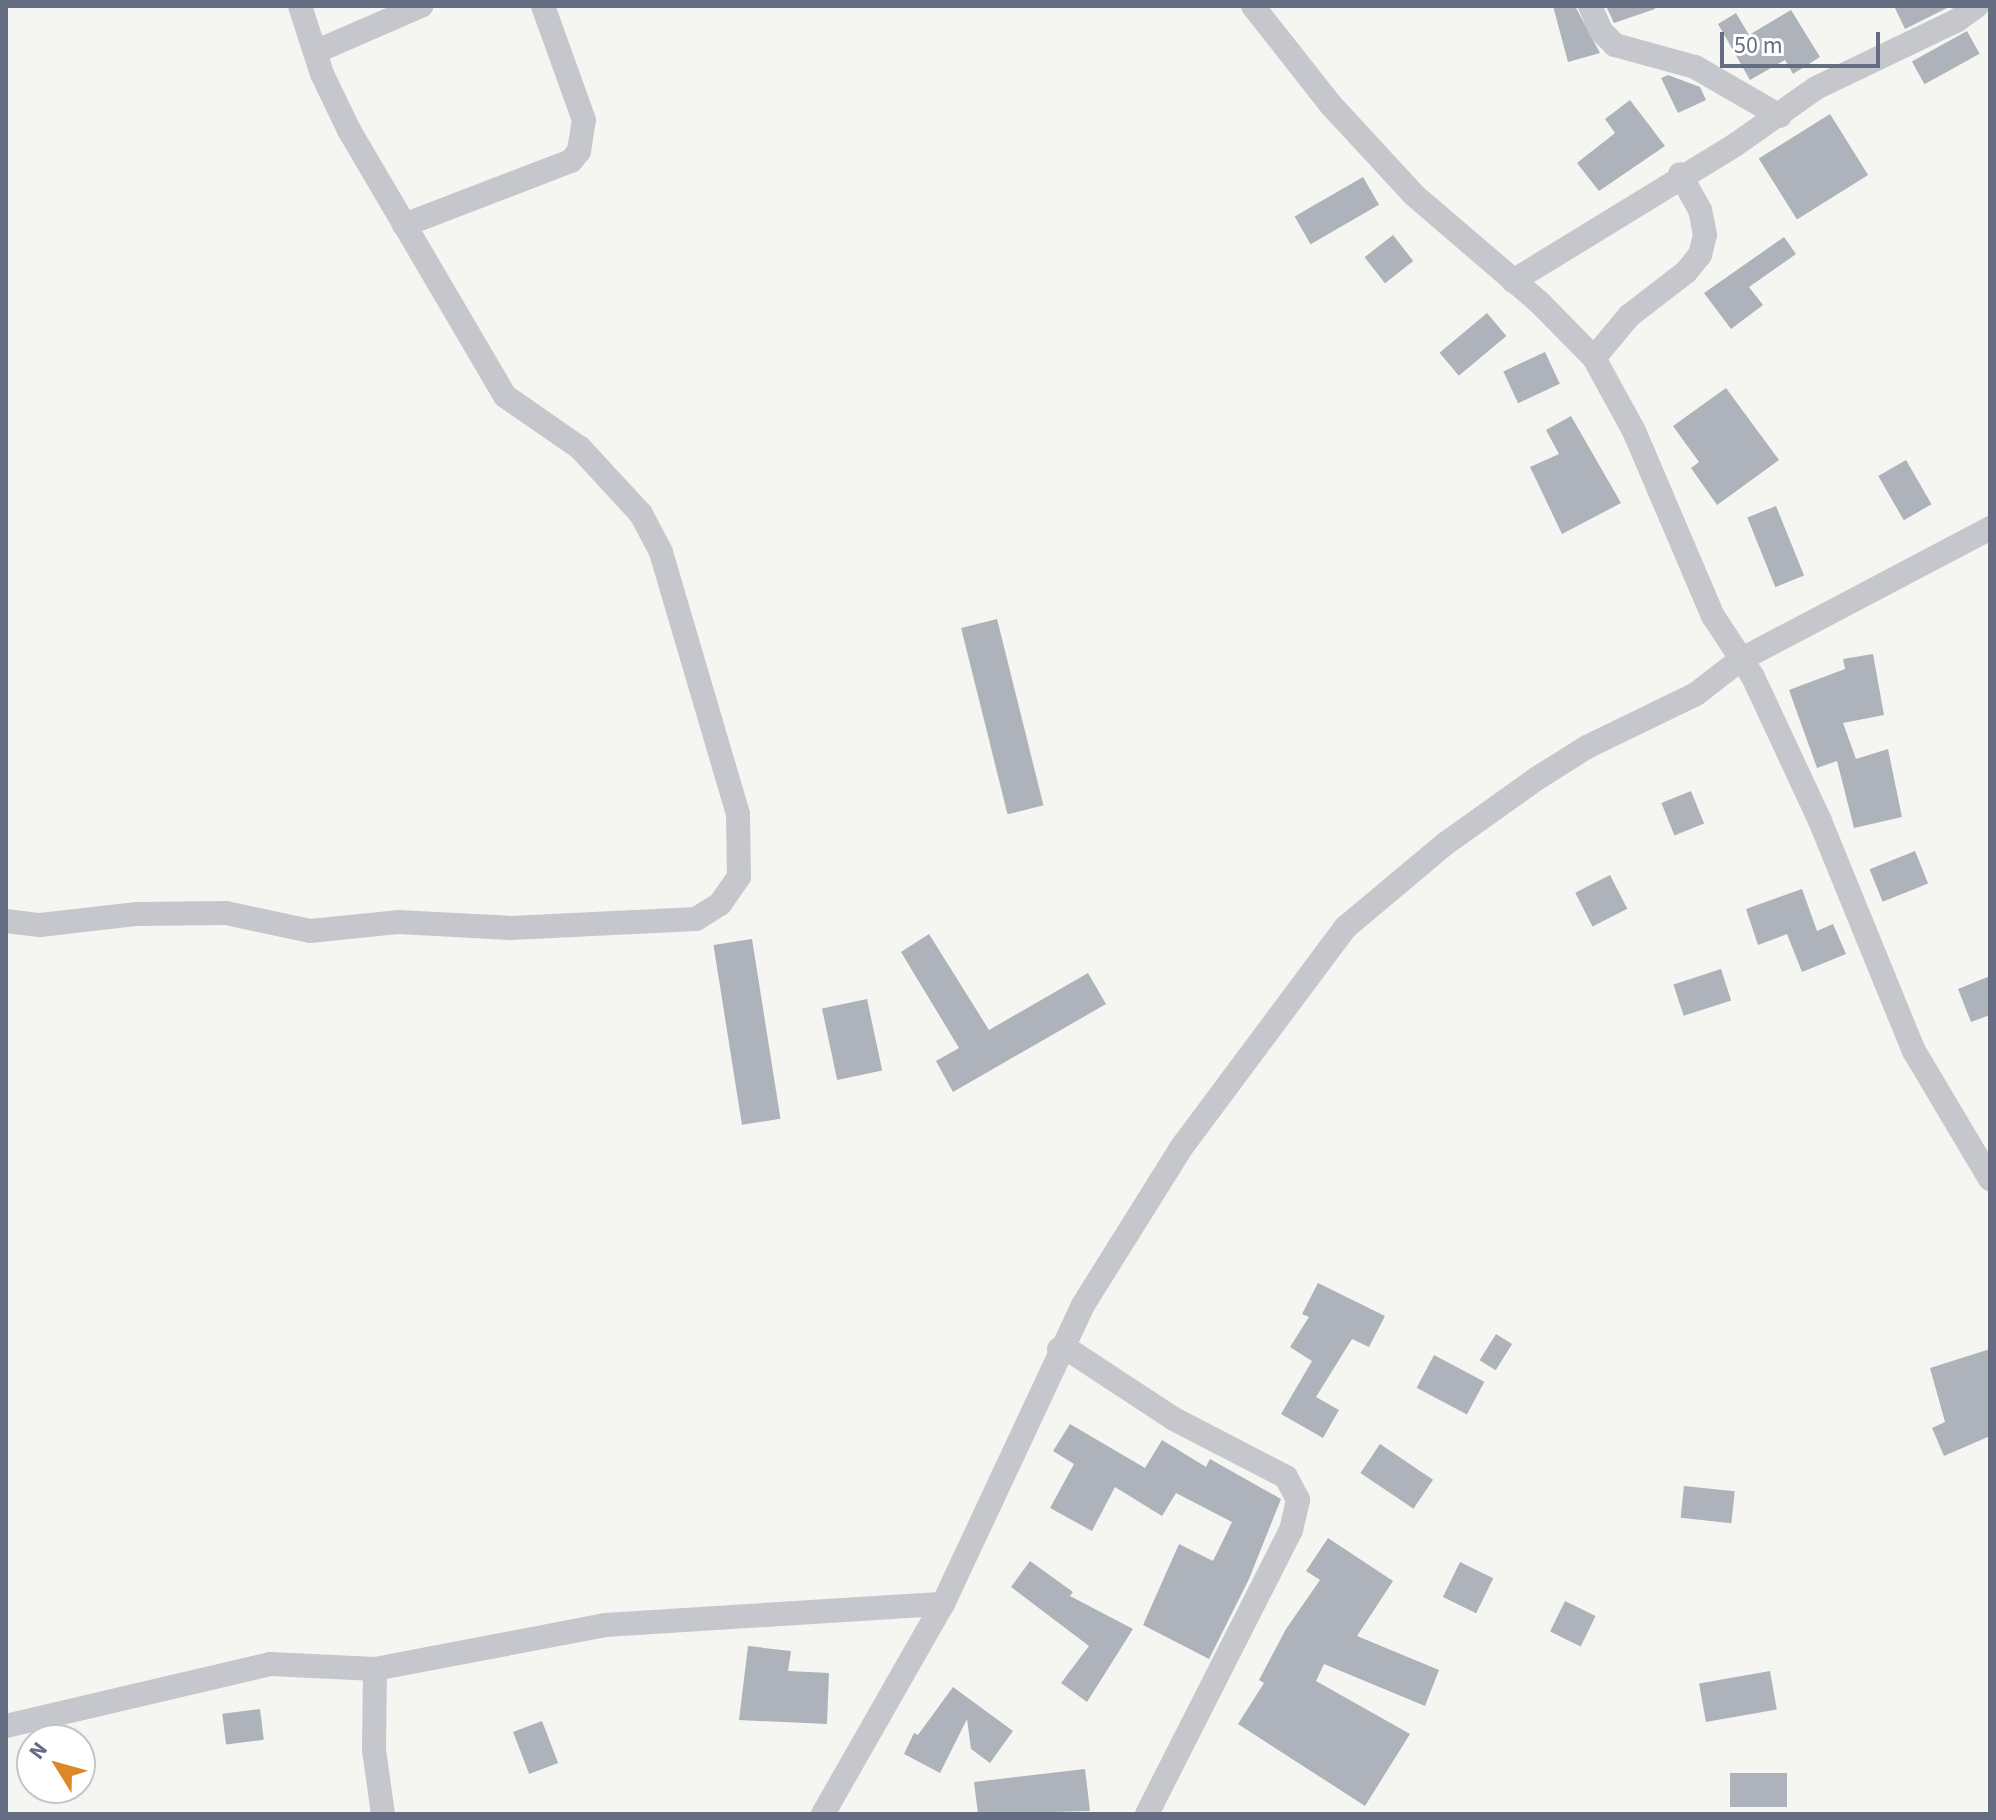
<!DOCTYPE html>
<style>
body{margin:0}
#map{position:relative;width:1996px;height:1820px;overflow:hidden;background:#f5f6f2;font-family:"Source Sans 3",sans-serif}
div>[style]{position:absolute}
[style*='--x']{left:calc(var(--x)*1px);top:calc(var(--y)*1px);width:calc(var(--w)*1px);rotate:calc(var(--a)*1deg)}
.building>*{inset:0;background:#aeb2ba;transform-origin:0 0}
.minor>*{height:24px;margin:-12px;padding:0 12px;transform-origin:12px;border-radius:12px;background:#c6c7cc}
span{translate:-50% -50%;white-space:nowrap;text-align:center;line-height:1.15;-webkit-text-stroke:8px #fff;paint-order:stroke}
.frame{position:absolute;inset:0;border:8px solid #656d82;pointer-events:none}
.north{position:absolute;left:16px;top:1724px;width:80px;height:80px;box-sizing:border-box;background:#fff;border:2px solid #c1c5cd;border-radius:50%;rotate:307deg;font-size:22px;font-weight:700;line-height:32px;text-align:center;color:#656d82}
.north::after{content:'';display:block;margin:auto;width:28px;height:36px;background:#de8729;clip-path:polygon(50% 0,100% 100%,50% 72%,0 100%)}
.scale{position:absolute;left:1720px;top:32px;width:160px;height:36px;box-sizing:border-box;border:4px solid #656d82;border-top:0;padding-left:10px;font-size:24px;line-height:28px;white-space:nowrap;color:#656d82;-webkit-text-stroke:6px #fff;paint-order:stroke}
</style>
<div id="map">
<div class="building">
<i style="clip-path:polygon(1553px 6px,1575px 6px,1600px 53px,1568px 62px)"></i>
<i style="clip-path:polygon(1606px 6px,1654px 6px,1655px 9px,1614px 23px)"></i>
<i style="clip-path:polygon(1894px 6px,1951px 6px,1905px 29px)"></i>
<i style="clip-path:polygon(1791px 10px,1820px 57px,1793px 74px,1785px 60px,1750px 80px,1718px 24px,1736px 13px,1749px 35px)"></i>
<i style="left:1967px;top:31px;width:26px;height:63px;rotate:61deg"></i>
<i style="clip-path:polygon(1668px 75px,1700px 87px,1706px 100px,1678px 113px,1661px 78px)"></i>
<i style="clip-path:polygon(1630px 100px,1665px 146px,1599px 191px,1577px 163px,1615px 133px,1605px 119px)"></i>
<i style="left:1830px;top:114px;width:72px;height:84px;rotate:58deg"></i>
<i style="left:1363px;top:177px;width:32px;height:79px;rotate:60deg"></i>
<i style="left:1393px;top:235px;width:33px;height:36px;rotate:52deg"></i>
<i style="clip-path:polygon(1784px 237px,1796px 254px,1749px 287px,1763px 305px,1731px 329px,1704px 293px)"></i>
<i style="left:1487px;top:313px;width:30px;height:62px;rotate:50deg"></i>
<i style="left:1545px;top:352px;width:35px;height:46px;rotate:65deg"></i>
<i style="clip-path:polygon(1726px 388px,1779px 460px,1717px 505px,1691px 468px,1699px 462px,1673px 426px)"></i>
<i style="clip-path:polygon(1571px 416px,1621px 503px,1562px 534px,1530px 467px,1559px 454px,1546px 430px)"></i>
<i style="left:1906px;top:460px;width:51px;height:32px;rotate:60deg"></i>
<i style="left:1776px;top:506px;width:75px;height:31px;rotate:68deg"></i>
<i style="left:997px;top:619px;width:192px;height:37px;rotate:76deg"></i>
<i style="clip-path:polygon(1873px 654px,1884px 715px,1843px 723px,1856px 759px,1888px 749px,1902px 817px,1854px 828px,1837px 761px,1817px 768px,1789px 690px,1845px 669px,1843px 659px)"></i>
<i style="left:1691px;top:791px;width:35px;height:32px;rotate:68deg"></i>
<i style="left:1915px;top:851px;width:35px;height:49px;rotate:68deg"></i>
<i style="left:1610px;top:875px;width:38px;height:39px;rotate:63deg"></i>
<i style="clip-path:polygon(1802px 889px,1817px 931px,1833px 924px,1846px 954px,1802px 972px,1787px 934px,1758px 945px,1746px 909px)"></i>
<i style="clip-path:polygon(929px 934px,989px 1030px,1088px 973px,1106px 1004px,953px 1092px,936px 1061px,959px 1048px,901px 952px)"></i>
<i style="left:752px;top:939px;width:182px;height:39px;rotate:81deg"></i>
<i style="left:1721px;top:969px;width:33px;height:50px;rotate:72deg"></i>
<i style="clip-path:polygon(1990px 976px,1990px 1015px,1971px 1022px,1958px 989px)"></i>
<i style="left:867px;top:999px;width:73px;height:46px;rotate:78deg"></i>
<i style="clip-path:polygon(1318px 1283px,1385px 1316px,1369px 1347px,1352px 1339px,1316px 1397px,1339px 1410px,1323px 1438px,1281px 1414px,1312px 1361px,1290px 1347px,1309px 1317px,1302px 1314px)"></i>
<i style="left:1496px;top:1334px;width:19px;height:31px;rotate:32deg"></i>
<i style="clip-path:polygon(1990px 1349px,1990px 1436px,1944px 1456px,1932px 1428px,1945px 1422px,1930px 1368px)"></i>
<i style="left:1434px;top:1355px;width:57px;height:37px;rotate:28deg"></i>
<i style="clip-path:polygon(1070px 1424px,1145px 1468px,1162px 1440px,1206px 1467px,1210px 1459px,1281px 1499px,1249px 1579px,1209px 1659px,1143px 1625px,1179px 1544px,1213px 1561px,1232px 1522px,1176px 1493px,1162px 1516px,1115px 1487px,1092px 1531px,1050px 1508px,1074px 1464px,1053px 1451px)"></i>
<i style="left:1380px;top:1444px;width:64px;height:35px;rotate:34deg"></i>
<i style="left:1684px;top:1486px;width:51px;height:32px;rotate:6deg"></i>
<i style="clip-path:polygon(1328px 1538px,1393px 1581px,1357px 1636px,1439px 1670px,1425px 1706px,1324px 1664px,1316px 1681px,1410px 1734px,1365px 1806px,1238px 1724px,1264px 1683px,1259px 1680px,1286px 1629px,1320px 1580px,1306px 1571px)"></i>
<i style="clip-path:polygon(1030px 1561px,1073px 1592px,1070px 1596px,1133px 1629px,1087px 1702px,1061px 1683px,1089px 1646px,1011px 1587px)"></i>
<i style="left:1460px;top:1562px;width:37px;height:39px;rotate:26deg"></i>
<i style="left:1565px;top:1601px;width:34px;height:34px;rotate:26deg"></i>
<i style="clip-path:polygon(748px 1646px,791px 1651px,788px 1671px,829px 1673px,827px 1724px,739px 1720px)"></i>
<i style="left:1770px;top:1671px;width:39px;height:72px;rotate:80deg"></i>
<i style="clip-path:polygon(953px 1687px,1013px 1731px,990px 1763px,971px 1749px,967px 1719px,940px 1773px,904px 1754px,914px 1733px,918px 1735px)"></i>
<i style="left:260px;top:1709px;width:31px;height:38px;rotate:83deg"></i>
<i style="left:542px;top:1721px;width:45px;height:31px;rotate:69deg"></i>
<i style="clip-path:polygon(1085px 1769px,1090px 1811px,978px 1814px,974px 1782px)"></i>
<i style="left:1787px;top:1773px;width:34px;height:57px;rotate:90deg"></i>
</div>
<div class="minor">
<i style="--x:1253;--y:6;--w:126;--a:51.8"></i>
<i style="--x:1331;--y:105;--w:122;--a:47.3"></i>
<i style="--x:1414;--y:195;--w:165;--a:40.6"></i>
<i style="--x:1539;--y:302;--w:78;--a:45.5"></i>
<i style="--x:1594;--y:358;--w:83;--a:61.3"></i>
<i style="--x:1634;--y:431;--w:201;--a:66.9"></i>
<i style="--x:1713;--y:616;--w:73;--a:56.7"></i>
<i style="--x:1753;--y:677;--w:159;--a:65"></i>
<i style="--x:1820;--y:821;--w:248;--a:67.8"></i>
<i style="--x:1914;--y:1051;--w:149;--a:59.3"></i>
<i style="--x:1590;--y:6;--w:27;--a:66"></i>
<i style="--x:1601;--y:31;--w:20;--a:45"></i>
<i style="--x:1615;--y:45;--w:83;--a:15.4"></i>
<i style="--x:1695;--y:67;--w:98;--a:30"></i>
<i style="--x:315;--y:52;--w:116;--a:-23.5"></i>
<i style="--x:404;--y:225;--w:179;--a:-21"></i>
<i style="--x:571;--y:161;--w:13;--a:-51"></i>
<i style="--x:579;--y:151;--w:31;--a:-81"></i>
<i style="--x:584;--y:120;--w:121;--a:-109.8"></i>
<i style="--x:1513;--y:281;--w:260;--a:-31.5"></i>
<i style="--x:1735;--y:145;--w:99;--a:-35.1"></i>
<i style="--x:1816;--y:88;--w:155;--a:-25.6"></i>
<i style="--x:1956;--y:21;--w:26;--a:-36"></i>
<i style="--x:1594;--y:358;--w:55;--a:-50.2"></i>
<i style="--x:1629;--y:316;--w:72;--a:-37.7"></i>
<i style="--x:1686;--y:272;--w:22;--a:-51"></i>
<i style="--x:1700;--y:255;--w:21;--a:-76"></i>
<i style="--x:1705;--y:235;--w:25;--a:-101"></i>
<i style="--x:1700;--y:210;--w:41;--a:-119.1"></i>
<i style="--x:6;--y:921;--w:34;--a:7"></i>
<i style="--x:40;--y:925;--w:98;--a:-6.5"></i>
<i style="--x:137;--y:914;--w:89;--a:-0.6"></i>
<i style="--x:226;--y:913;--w:86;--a:12.1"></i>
<i style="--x:310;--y:931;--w:88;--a:-5.8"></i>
<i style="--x:398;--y:922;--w:113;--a:3"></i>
<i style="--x:511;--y:928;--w:185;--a:-2.8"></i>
<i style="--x:696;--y:919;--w:28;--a:-32"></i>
<i style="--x:720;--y:904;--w:33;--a:-55"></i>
<i style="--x:739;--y:877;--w:63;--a:-90.9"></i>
<i style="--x:738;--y:814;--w:273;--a:-106.4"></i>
<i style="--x:661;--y:552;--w:43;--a:-117.8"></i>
<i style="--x:641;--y:514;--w:90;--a:-132.7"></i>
<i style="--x:580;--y:448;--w:91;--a:-145.3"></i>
<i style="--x:505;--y:396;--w:308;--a:-120.4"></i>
<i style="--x:349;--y:130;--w:62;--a:-115.7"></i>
<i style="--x:322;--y:74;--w:71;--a:-107.9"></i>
<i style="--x:1059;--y:1349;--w:17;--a:17"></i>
<i style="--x:1075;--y:1354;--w:118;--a:33.3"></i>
<i style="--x:1174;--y:1419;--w:126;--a:27.4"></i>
<i style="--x:1286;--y:1477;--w:26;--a:62"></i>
<i style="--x:1298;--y:1500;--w:31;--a:103"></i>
<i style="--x:1291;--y:1530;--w:318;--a:116.9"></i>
<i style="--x:375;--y:1669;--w:81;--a:90.7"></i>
<i style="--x:374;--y:1750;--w:65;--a:82"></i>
<i style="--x:6;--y:1726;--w:271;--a:-13.2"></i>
<i style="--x:270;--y:1664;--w:105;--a:2.7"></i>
<i style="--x:375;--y:1669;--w:234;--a:-10.8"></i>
<i style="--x:605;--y:1625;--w:339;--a:-3.6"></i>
<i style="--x:823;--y:1814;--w:242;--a:-60.3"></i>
<i style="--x:943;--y:1604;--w:330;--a:-64.9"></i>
<i style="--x:1083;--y:1305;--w:185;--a:-58"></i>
<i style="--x:1181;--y:1148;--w:276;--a:-53.3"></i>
<i style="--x:1346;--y:927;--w:129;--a:-40"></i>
<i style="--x:1445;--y:844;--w:112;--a:-35.5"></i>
<i style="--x:1536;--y:779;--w:60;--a:-32.1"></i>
<i style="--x:1587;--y:747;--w:121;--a:-25.9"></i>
<i style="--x:1696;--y:694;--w:56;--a:-37.7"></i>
<i style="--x:1740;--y:660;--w:283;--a:-27.8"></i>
</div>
<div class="frame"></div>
<div class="north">N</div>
<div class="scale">50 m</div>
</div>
